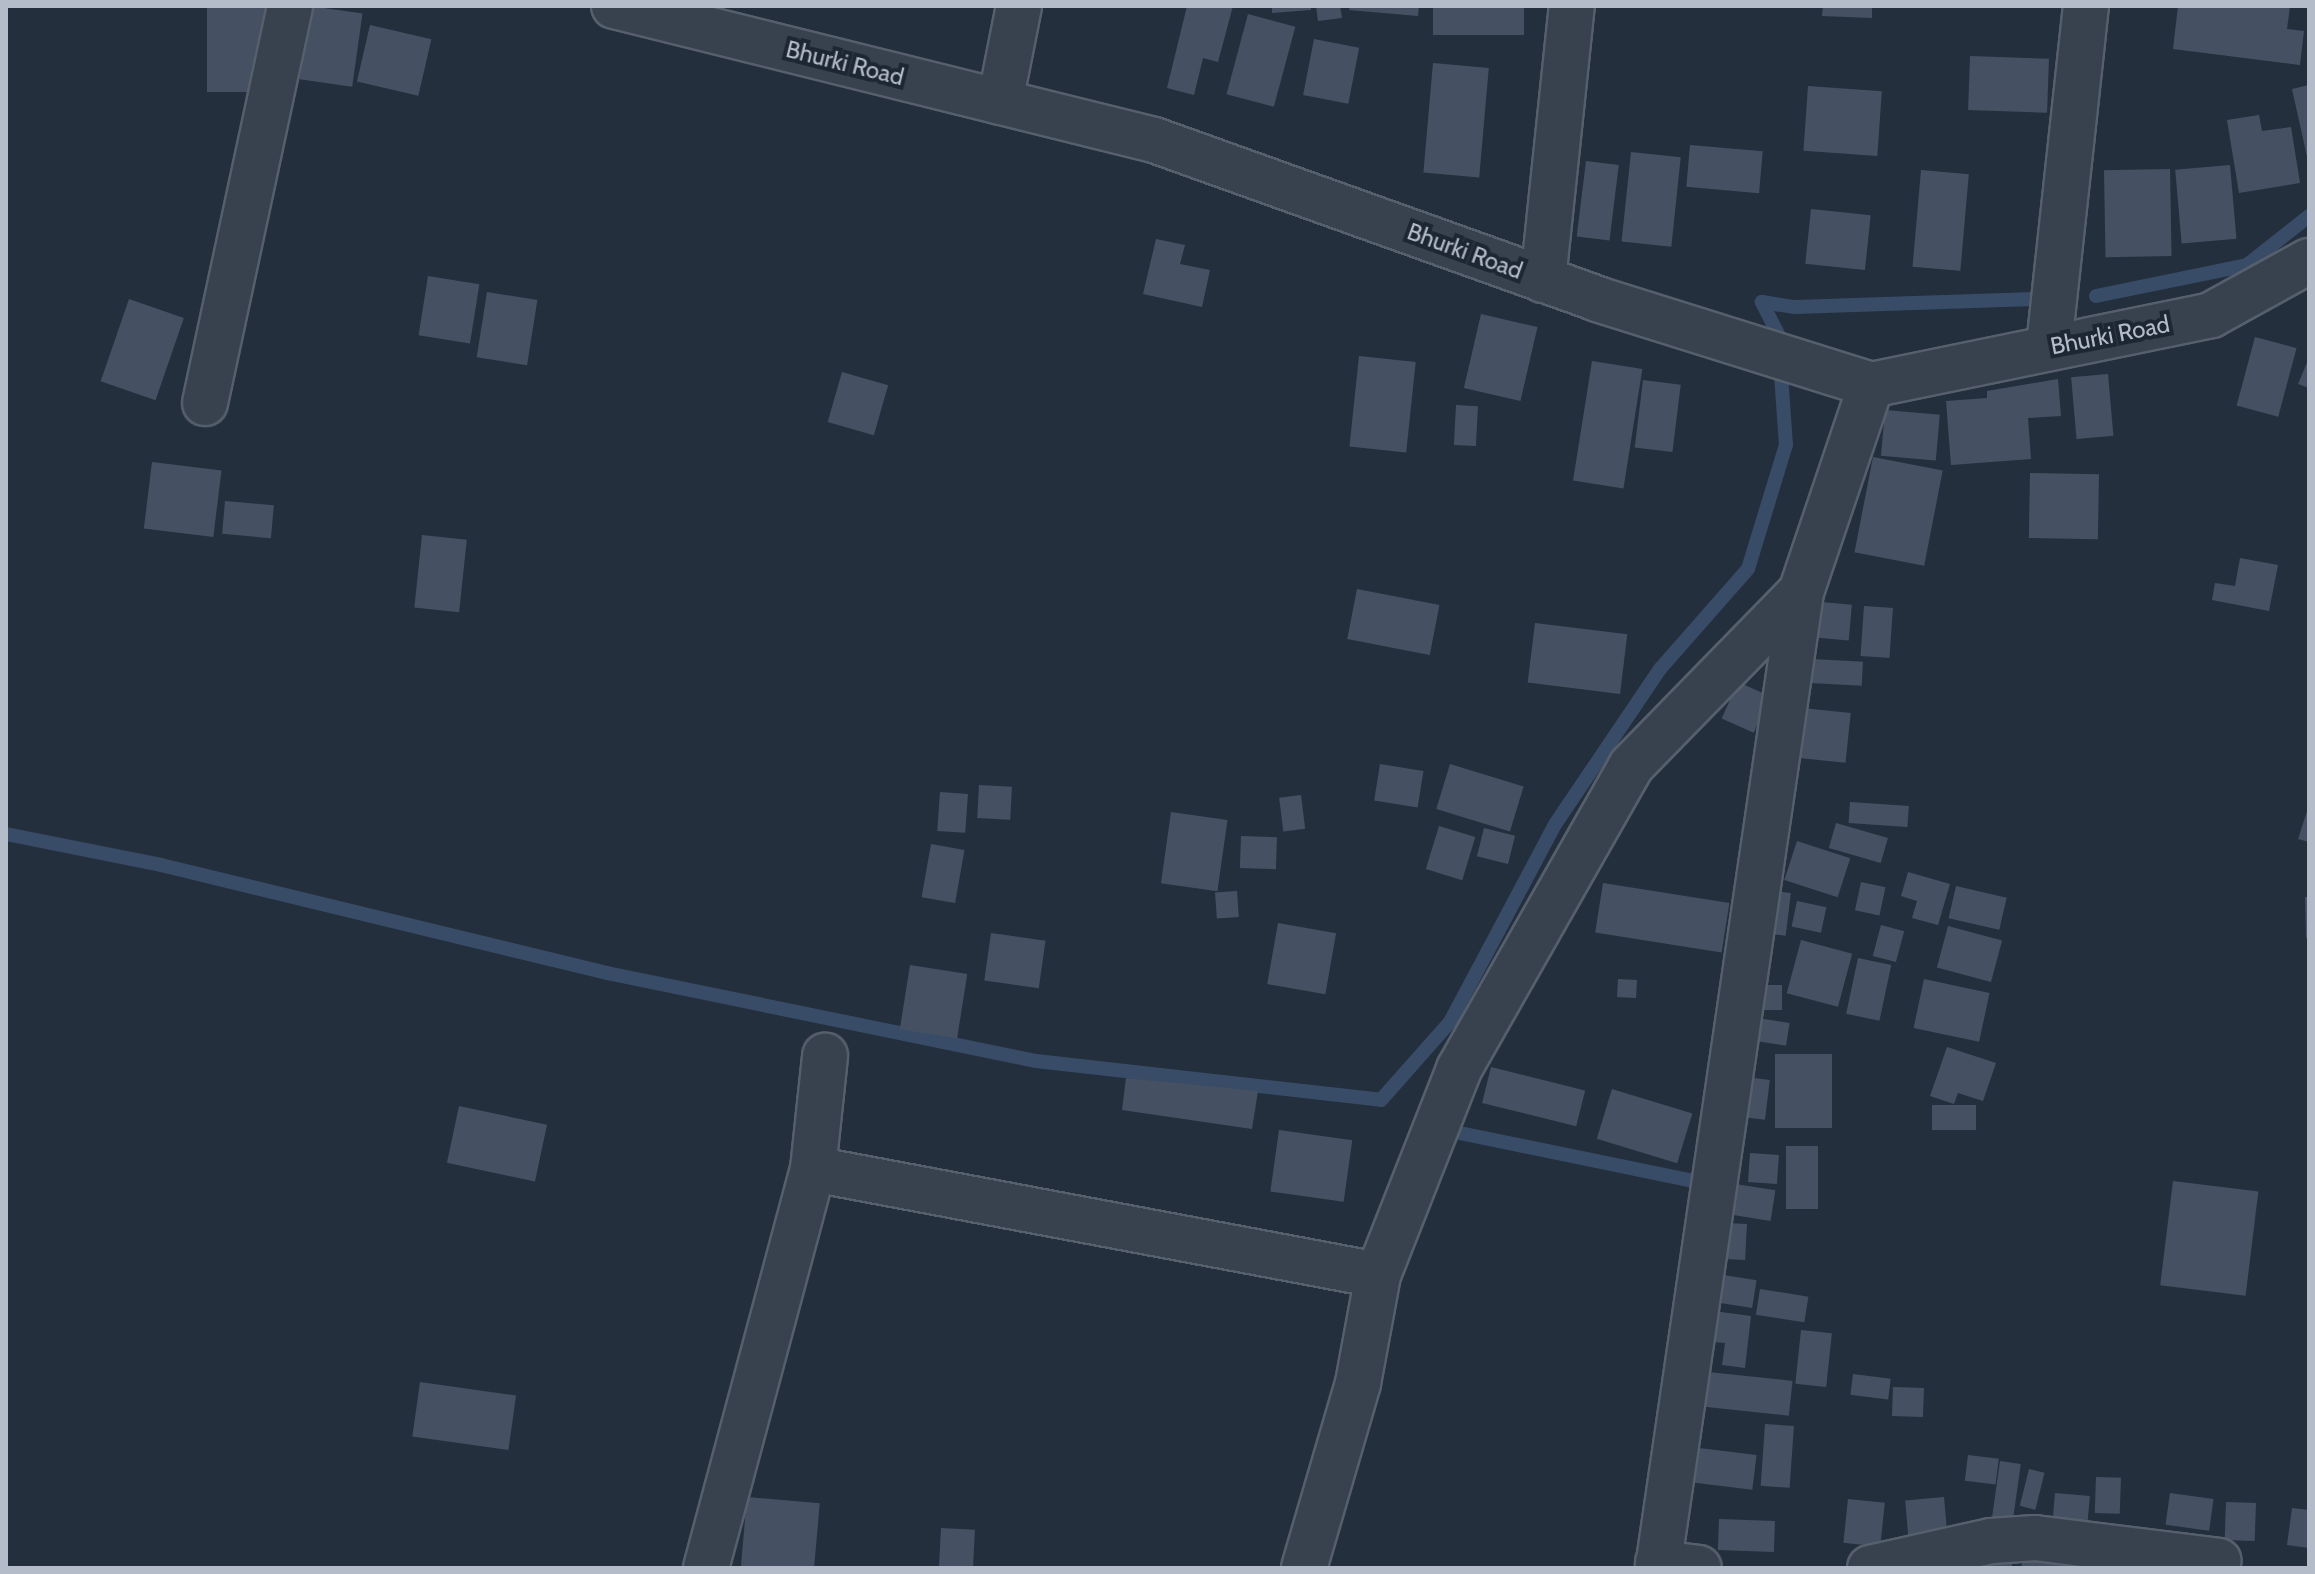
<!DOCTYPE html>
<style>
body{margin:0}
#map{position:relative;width:2315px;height:1574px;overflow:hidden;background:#242f3e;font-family:Cabin,sans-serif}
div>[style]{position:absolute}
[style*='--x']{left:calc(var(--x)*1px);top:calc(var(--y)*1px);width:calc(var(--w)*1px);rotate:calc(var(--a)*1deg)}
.stream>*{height:14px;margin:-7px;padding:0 7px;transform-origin:7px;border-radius:7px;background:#394c67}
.building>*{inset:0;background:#455162;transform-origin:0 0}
.roads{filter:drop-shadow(2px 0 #565f6c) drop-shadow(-2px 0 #565f6c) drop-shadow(0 2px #565f6c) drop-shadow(0 -2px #565f6c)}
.minor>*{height:44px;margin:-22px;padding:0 22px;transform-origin:22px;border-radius:22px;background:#38414e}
span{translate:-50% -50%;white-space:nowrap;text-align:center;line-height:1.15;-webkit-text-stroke:8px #1d2633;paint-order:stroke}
.street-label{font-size:24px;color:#b4bcc9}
.frame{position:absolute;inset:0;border:8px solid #b4bcc9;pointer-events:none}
</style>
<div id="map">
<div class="stream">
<i style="--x:2096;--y:296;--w:154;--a:-11.6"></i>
<i style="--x:2247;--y:265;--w:79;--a:-38.3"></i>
<i style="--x:6;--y:834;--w:158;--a:11.3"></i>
<i style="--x:161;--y:865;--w:459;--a:13.6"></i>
<i style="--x:607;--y:973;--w:438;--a:11.6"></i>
<i style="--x:1036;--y:1061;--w:347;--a:6.4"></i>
<i style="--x:1381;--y:1100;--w:104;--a:-48.5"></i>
<i style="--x:1450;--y:1022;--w:225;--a:-62"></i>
<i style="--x:1556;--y:823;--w:186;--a:-56"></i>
<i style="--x:1660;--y:669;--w:133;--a:-48.7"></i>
<i style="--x:1748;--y:569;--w:130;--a:-73"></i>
<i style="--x:1786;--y:445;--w:111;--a:-94.1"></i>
<i style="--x:1778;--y:334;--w:36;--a:-117"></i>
<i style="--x:1762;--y:302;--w:33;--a:9"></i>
<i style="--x:1795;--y:307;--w:244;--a:-1.9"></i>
<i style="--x:1450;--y:1131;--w:248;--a:11.6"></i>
</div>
<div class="building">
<i style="left:207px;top:6px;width:58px;height:86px"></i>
<i style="left:310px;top:6px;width:53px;height:74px;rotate:8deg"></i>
<i style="clip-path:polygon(1187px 6px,1233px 6px,1218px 62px,1203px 58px,1194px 95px,1167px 88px)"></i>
<i style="clip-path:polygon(1272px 6px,1311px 6px,1311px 10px,1272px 13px)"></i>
<i style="clip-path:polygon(1316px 6px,1340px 6px,1342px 18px,1318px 21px)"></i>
<i style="clip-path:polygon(1350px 6px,1419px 6px,1418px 16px,1349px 10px)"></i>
<i style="left:1433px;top:6px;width:91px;height:29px"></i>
<i style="clip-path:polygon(1823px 6px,1872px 6px,1872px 18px,1822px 16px)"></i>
<i style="clip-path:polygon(2178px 6px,2290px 6px,2287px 29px,2304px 31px,2300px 65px,2173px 49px)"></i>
<i style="left:1248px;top:14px;width:49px;height:83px;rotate:15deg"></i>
<i style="left:370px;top:25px;width:63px;height:58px;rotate:13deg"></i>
<i style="left:1314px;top:39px;width:46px;height:57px;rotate:11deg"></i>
<i style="left:1970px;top:56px;width:79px;height:54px;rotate:2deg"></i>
<i style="left:1433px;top:63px;width:56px;height:110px;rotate:5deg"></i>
<i style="clip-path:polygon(2309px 85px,2309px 161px,2308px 161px,2292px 89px)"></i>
<i style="left:1808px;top:86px;width:74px;height:65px;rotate:4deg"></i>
<i style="clip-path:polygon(2259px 115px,2262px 131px,2291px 127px,2300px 183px,2239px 193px,2227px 120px)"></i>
<i style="left:1690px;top:145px;width:73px;height:42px;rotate:5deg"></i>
<i style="left:1631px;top:152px;width:50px;height:90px;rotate:6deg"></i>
<i style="left:1586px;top:161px;width:33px;height:76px;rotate:7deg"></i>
<i style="left:2230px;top:165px;width:74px;height:55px;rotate:85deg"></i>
<i style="left:2170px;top:169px;width:87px;height:66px;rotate:89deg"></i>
<i style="left:1921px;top:170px;width:48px;height:97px;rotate:5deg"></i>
<i style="left:1811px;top:209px;width:60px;height:55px;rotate:6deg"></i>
<i style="clip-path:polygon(1156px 239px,1185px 245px,1180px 264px,1210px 270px,1202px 307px,1143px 294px)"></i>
<i style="left:428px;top:276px;width:52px;height:60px;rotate:9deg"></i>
<i style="left:487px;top:292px;width:51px;height:66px;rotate:9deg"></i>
<i style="left:129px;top:299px;width:58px;height:87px;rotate:19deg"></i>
<i style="left:1481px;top:314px;width:58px;height:76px;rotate:13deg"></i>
<i style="left:2255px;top:337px;width:43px;height:71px;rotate:15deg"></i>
<i style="left:1359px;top:356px;width:57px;height:91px;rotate:6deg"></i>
<i style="clip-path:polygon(2309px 358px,2309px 388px,2298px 384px)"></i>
<i style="left:1592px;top:361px;width:51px;height:121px;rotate:9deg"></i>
<i style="left:842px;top:372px;width:48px;height:52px;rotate:16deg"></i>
<i style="left:2108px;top:374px;width:62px;height:37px;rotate:85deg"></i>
<i style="clip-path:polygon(2058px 379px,2061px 416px,2028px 418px,2031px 459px,1951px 465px,1946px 401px,1987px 398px,1987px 391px)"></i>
<i style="left:1643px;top:380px;width:38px;height:68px;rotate:7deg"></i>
<i style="left:1456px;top:405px;width:22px;height:40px;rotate:3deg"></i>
<i style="left:1885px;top:410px;width:55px;height:46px;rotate:5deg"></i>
<i style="left:1873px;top:457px;width:71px;height:97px;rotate:11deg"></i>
<i style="left:152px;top:462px;width:70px;height:67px;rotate:7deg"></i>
<i style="left:2030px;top:473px;width:69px;height:65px;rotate:1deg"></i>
<i style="left:225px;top:501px;width:49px;height:33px;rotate:5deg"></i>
<i style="left:422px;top:535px;width:45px;height:73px;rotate:6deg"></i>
<i style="clip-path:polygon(2240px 558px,2278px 565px,2269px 611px,2212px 600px,2215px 583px,2235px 586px)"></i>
<i style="left:1357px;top:589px;width:84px;height:51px;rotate:11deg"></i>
<i style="left:1810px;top:601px;width:42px;height:36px;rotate:5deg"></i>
<i style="left:1864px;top:606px;width:29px;height:50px;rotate:4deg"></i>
<i style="left:1535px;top:623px;width:93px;height:60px;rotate:7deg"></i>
<i style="left:1812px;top:659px;width:51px;height:24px;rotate:3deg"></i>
<i style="left:1738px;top:682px;width:35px;height:40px;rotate:24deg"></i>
<i style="left:1802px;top:708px;width:49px;height:50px;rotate:6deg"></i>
<i style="left:1380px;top:764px;width:44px;height:37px;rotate:9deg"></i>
<i style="left:1450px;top:764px;width:77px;height:47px;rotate:17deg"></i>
<i style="left:979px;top:785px;width:33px;height:33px;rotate:3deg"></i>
<i style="left:940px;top:792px;width:28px;height:39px;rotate:4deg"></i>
<i style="left:1301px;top:795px;width:34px;height:22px;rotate:83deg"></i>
<i style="left:1850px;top:802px;width:59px;height:21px;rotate:4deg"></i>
<i style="clip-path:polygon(2309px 805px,2309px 842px,2298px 839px)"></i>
<i style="left:1171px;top:812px;width:57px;height:72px;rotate:8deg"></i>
<i style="left:1836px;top:823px;width:54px;height:26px;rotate:16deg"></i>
<i style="left:1439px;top:826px;width:38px;height:45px;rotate:17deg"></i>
<i style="left:1484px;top:828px;width:32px;height:29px;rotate:14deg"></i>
<i style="left:1241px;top:836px;width:36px;height:32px;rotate:2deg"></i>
<i style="left:1797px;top:841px;width:56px;height:41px;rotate:18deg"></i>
<i style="left:931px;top:844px;width:34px;height:54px;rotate:10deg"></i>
<i style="clip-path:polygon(1908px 872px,1950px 884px,1938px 925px,1912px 918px,1917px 901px,1901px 896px)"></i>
<i style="left:1861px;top:882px;width:25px;height:29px;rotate:12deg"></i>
<i style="left:1603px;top:883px;width:128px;height:50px;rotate:9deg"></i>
<i style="left:1956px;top:886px;width:52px;height:33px;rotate:13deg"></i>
<i style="left:1237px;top:891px;width:26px;height:22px;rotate:86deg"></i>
<i style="left:1774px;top:891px;width:17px;height:43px;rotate:7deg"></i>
<i style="clip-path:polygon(2305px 897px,2309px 897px,2309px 937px,2306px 938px)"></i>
<i style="left:1797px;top:901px;width:30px;height:26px;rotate:12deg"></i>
<i style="left:1278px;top:923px;width:59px;height:62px;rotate:10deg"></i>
<i style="left:1881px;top:925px;width:24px;height:32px;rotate:15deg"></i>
<i style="left:1948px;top:926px;width:56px;height:43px;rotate:15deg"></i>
<i style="left:991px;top:933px;width:55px;height:48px;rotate:8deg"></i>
<i style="left:1801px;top:940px;width:53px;height:55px;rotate:15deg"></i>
<i style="left:1858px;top:958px;width:34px;height:57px;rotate:12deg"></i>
<i style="left:910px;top:965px;width:58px;height:65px;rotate:9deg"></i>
<i style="left:1618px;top:979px;width:19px;height:18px;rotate:3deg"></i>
<i style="left:1924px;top:979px;width:67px;height:50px;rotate:12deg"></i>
<i style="left:1761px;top:985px;width:21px;height:25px"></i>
<i style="left:1758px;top:1018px;width:32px;height:23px;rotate:9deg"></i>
<i style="clip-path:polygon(1947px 1047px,1996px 1063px,1983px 1101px,1958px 1093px,1954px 1104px,1930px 1096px)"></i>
<i style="left:1775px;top:1054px;width:57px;height:74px"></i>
<i style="left:1491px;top:1067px;width:97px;height:37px;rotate:14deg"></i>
<i style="left:1745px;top:1077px;width:25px;height:40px;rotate:7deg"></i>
<i style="clip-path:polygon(1126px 1078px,1258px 1091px,1252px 1129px,1122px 1110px)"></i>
<i style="left:1612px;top:1089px;width:84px;height:52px;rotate:17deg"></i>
<i style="left:1976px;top:1105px;width:25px;height:44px;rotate:90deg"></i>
<i style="left:459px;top:1106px;width:90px;height:58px;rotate:12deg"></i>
<i style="left:1279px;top:1130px;width:74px;height:62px;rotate:8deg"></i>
<i style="left:1786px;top:1146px;width:32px;height:63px"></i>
<i style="left:1750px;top:1153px;width:29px;height:29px;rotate:4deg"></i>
<i style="left:2173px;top:1181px;width:86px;height:105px;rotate:7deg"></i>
<i style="left:1729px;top:1183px;width:47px;height:31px;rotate:9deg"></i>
<i style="left:1726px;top:1223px;width:21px;height:36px;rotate:3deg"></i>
<i style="left:1717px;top:1274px;width:40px;height:28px;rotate:9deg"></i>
<i style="left:1760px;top:1289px;width:49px;height:26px;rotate:9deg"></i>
<i style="clip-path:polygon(1706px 1310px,1751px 1316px,1745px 1368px,1722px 1365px,1725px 1343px,1702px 1341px)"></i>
<i style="left:1801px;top:1330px;width:31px;height:54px;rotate:6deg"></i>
<i style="left:1708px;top:1372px;width:85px;height:35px;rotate:6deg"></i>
<i style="left:1853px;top:1374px;width:38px;height:21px;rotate:7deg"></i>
<i style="left:420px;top:1382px;width:97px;height:55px;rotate:8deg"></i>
<i style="left:1893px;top:1387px;width:31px;height:29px;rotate:2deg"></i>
<i style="left:1765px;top:1424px;width:29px;height:62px;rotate:4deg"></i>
<i style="left:1699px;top:1448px;width:58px;height:35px;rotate:7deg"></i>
<i style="left:1968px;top:1455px;width:31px;height:26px;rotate:7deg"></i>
<i style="left:2000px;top:1461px;width:21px;height:65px;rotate:8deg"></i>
<i style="left:2029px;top:1469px;width:16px;height:38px;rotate:14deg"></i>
<i style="left:2096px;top:1477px;width:25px;height:36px;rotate:2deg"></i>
<i style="left:2055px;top:1493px;width:35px;height:34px;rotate:5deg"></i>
<i style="left:2170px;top:1493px;width:44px;height:32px;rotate:8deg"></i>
<i style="left:747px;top:1497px;width:73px;height:71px;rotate:5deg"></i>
<i style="left:1944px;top:1497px;width:43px;height:39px;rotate:85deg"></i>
<i style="left:1848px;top:1499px;width:37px;height:44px;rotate:6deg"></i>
<i style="left:2226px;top:1502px;width:30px;height:38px;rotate:2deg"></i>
<i style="clip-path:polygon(2292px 1508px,2309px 1510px,2309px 1548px,2287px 1545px)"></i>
<i style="left:1719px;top:1519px;width:56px;height:31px;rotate:2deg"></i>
<i style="left:941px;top:1528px;width:34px;height:40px;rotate:3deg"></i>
<i style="left:2065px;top:1543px;width:25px;height:45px;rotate:85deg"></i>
<i style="left:2012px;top:1560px;width:8px;height:32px;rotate:90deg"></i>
</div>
<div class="roads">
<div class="minor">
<i style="--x:614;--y:6;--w:556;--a:13.94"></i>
<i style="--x:1154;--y:140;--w:471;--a:19.7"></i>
<i style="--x:1597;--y:299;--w:287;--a:17.4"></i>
<i style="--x:1871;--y:385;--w:347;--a:-11.6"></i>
<i style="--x:2211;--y:315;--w:112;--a:-28.9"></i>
<i style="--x:1000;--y:102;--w:98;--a:-78.8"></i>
<i style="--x:1543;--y:280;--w:276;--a:-84"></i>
<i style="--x:2049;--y:346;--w:342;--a:-83.8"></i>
<i style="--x:205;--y:403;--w:406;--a:-77.9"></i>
<i style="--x:813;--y:1169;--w:575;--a:10.63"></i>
<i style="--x:1658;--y:1563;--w:41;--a:7"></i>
<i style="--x:706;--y:1568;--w:413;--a:-75"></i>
<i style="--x:813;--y:1169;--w:114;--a:-83.9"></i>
<i style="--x:1304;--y:1568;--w:193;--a:-73.7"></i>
<i style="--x:1358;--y:1383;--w:110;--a:-79.5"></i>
<i style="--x:1378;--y:1275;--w:221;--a:-68.5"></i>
<i style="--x:1459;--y:1069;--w:348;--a:-60.4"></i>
<i style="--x:1631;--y:766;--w:243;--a:-45.7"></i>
<i style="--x:1658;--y:1568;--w:986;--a:-81.66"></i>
<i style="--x:1801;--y:592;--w:219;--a:-71.3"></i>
<i style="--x:1870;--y:1568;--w:124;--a:-12.6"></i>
<i style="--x:1991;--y:1541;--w:44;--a:-3.9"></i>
<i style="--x:2035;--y:1538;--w:185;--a:7.1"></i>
</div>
</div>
<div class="street-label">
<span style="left:845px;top:63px;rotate:14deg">Bhurki Road</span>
<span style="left:1465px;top:251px;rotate:20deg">Bhurki Road</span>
<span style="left:2110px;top:335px;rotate:-11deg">Bhurki Road</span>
</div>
<div class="frame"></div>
</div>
